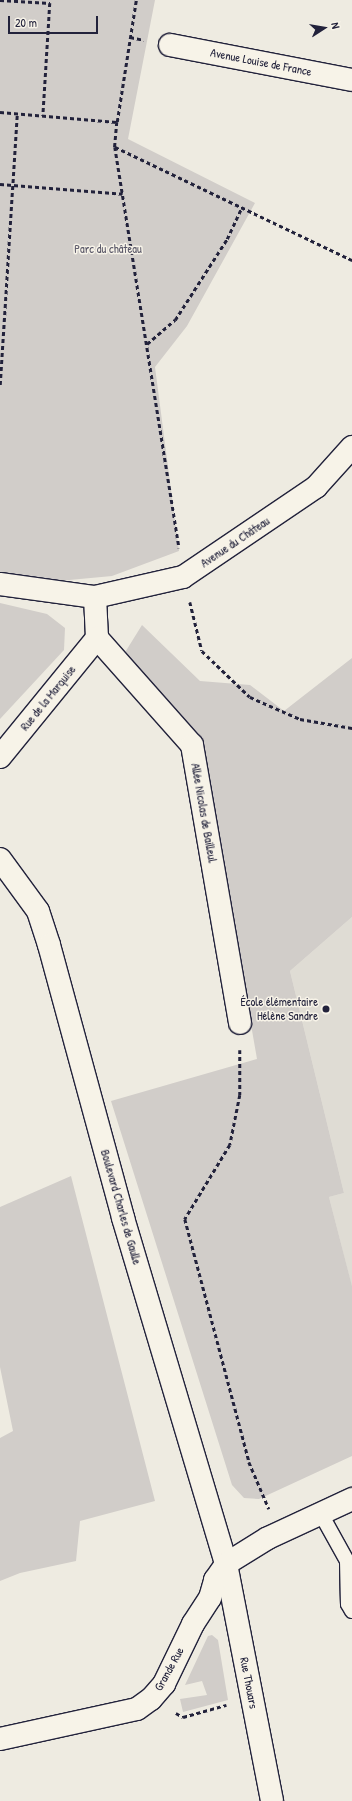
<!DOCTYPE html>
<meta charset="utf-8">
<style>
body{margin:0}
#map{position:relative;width:352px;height:1801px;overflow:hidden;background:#eeebe1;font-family:"Patrick Hand",sans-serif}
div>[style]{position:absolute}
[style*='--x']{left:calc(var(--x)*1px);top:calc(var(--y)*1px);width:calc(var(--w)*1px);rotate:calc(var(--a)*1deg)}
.built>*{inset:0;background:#dfdcd4}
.green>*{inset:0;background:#d1cdc9}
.path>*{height:2.5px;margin-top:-1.25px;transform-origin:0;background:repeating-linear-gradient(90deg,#22223b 0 4px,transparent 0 7px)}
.roads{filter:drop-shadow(1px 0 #22223b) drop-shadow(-1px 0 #22223b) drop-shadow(0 1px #22223b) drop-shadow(0 -1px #22223b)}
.service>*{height:14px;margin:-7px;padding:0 7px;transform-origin:7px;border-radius:7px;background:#f7f3e8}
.minor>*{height:22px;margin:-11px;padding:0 11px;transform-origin:11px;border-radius:11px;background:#f7f3e8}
.tertiary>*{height:22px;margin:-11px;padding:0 11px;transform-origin:11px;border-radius:11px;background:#f7f3e8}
.dots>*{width:11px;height:11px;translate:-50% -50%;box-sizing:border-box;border:2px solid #f7f3e8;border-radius:50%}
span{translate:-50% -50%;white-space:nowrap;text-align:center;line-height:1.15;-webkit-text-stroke:3px #f7f3e8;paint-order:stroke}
.street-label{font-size:12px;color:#22223b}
.park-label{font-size:12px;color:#575566}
.poi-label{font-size:12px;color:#22223b}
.right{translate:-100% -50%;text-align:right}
.north{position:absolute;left:304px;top:8px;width:40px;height:40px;-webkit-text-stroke:3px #f7f3e8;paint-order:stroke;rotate:78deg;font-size:11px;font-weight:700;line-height:16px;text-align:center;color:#22223b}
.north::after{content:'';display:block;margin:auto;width:14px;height:18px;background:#22223b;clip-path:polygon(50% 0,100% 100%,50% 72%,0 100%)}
.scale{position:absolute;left:8px;top:16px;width:90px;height:18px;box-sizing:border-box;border:2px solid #22223b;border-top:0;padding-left:5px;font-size:12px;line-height:14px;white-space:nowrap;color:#22223b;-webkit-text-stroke:3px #f7f3e8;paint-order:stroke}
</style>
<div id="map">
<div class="built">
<i style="clip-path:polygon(352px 917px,352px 1287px,329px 1197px,344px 1193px,290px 971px)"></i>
</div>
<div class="green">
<i style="clip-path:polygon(0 0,155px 0,128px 139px,255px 203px,187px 326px,155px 367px,179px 551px,112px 576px,48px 582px,0 573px)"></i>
<i style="clip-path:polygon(0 603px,47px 614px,65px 628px,64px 650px,0 719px)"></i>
<i style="clip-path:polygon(142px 625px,200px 681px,250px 685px,284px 711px,352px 658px,352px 917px,290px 971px,344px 1193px,329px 1197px,352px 1286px,352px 1456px,259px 1499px,244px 1498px,232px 1485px,111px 1101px,257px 1059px,201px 738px,124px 654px)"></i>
<i style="clip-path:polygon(71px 1176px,155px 1501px,80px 1521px,76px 1561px,20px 1573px,0 1581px,0 1438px,13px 1431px,0 1367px,0 1207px)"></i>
<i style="clip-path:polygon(212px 1635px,218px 1640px,228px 1700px,183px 1712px,180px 1699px,207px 1695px,202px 1681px,185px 1685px,208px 1636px)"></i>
</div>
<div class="path">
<i style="--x:0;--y:0;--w:50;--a:3.4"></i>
<i style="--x:50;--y:3;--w:113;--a:93.5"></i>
<i style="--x:130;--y:37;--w:14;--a:12"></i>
<i style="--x:0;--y:112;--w:117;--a:4.9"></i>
<i style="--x:117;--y:122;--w:123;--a:-81.1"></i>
<i style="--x:117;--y:122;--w:25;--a:95"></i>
<i style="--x:115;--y:147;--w:406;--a:80.9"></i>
<i style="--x:115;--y:147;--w:263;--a:25.5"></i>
<i style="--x:0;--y:184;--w:123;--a:4.6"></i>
<i style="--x:147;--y:344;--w:37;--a:-41"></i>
<i style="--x:175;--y:320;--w:96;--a:-57.3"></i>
<i style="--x:227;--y:239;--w:35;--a:-65"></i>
<i style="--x:0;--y:385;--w:272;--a:-86.4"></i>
<i style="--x:190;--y:602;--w:50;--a:76.2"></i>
<i style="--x:202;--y:651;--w:66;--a:43.8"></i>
<i style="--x:250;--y:697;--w:55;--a:23.7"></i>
<i style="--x:300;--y:719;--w:53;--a:9.8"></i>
<i style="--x:240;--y:1050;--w:45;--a:90"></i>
<i style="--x:240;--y:1095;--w:51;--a:101.3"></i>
<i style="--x:230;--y:1145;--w:87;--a:121.3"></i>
<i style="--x:185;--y:1219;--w:251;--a:75.2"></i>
<i style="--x:249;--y:1462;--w:51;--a:66.9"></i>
<i style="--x:176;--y:1713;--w:8;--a:30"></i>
<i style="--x:183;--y:1717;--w:45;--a:-15.6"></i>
</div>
<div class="roads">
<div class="service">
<i style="--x:321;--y:1514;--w:64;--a:61"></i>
<i style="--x:347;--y:1561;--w:43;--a:88.7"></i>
<i style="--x:348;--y:1604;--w:8;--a:60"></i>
</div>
<div class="minor">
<i style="--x:170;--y:45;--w:185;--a:10.9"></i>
<i style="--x:0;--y:584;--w:96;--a:7.8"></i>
<i style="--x:95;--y:597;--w:90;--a:-12.8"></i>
<i style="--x:183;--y:577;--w:161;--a:-34.1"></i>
<i style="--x:316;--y:487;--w:54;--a:-48"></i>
<i style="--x:95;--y:597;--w:41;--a:87.2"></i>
<i style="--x:97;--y:638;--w:143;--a:48.4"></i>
<i style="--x:192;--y:745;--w:282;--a:80.2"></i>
<i style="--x:0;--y:757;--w:154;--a:-50.8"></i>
<i style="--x:0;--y:859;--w:64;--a:53.8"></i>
<i style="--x:38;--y:911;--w:36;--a:72"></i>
<i style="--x:49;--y:945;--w:283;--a:74.8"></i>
<i style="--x:123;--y:1218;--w:361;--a:73.4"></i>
<i style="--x:226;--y:1564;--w:241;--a:79"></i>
</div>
<div class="tertiary">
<i style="--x:0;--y:1739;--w:140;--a:-12.4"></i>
<i style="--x:137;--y:1709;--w:17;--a:-36"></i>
<i style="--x:151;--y:1699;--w:20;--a:-49"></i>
<i style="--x:164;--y:1684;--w:67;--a:-64.2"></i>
<i style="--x:193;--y:1624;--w:31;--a:-57"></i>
<i style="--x:210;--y:1598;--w:19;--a:-74"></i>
<i style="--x:215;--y:1580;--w:19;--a:-55"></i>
<i style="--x:226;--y:1564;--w:49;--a:-31.8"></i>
<i style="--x:268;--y:1538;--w:93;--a:-24.9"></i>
</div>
</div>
<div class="dots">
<i style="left:326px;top:1009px;background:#22223b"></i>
</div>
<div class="street-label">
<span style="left:261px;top:62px;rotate:11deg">Avenue Louise de France</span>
<span style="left:235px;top:542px;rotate:-34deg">Avenue du Château</span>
<span style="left:48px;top:698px;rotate:-51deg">Rue de la Marquise</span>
<span style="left:204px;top:813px;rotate:80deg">Allée Nicolas de Bailleul</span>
<span style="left:121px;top:1207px;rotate:74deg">Boulevard Charles de Gaulle</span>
<span style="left:169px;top:1669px;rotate:-61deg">Grande Rue</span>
<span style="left:249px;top:1683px;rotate:79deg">Rue Thouars</span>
</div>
<div class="park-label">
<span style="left:108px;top:249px">Parc du château</span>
</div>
<div class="poi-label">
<span class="right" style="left:318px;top:1009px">École élémentaire<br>Hélène Sandre</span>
</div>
<div class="north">N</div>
<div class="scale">20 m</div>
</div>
